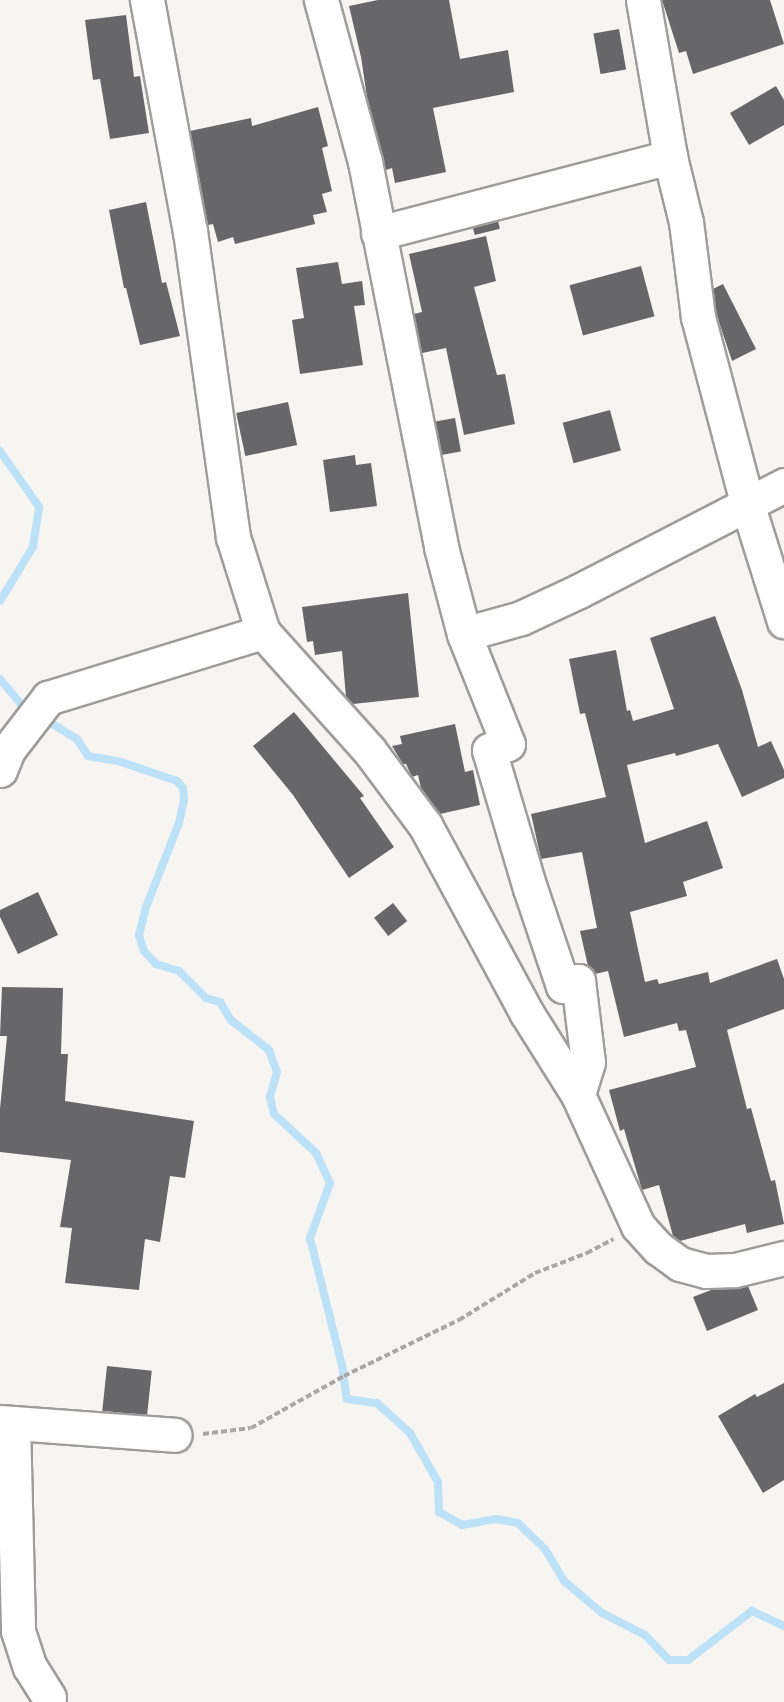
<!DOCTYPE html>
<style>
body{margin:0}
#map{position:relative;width:784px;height:1702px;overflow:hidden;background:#f6f5f2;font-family:"Sofia Sans Condensed",sans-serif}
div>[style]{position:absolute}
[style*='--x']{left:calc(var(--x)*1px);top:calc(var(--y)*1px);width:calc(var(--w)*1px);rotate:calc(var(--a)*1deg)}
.stream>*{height:8px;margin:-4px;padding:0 4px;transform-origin:4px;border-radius:4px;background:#bde1f6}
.building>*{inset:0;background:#676669;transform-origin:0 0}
.path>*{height:4px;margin-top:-2px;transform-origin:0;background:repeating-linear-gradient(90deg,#a9a8a6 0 6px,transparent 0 9px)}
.roads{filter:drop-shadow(2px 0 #9e9d9b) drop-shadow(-2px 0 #9e9d9b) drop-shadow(0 2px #9e9d9b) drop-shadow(0 -2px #9e9d9b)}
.minor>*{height:33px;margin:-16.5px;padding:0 16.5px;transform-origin:16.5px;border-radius:16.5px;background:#fff}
span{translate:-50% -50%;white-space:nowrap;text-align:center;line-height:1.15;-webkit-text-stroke:6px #fff;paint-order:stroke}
</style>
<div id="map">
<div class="stream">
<i style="--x:0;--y:451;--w:68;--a:55.1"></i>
<i style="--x:39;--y:507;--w:40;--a:98.5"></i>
<i style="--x:33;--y:547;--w:63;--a:121.4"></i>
<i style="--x:0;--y:679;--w:35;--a:50"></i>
<i style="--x:23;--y:706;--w:8;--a:30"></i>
<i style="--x:43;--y:718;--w:40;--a:32"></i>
<i style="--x:77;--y:739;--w:20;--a:57"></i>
<i style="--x:88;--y:756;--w:34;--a:10"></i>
<i style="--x:121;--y:762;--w:59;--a:18.7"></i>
<i style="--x:177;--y:781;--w:9;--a:49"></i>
<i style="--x:183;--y:788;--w:12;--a:85"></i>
<i style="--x:184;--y:800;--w:24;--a:102"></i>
<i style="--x:179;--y:823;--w:90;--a:111.4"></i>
<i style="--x:146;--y:907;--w:29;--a:104"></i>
<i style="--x:139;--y:935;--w:17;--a:73"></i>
<i style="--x:144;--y:951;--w:18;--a:47"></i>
<i style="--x:156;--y:964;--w:24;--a:17"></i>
<i style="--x:179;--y:971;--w:38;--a:45"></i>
<i style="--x:206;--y:998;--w:15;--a:16"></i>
<i style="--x:220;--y:1002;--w:21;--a:59"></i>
<i style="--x:231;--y:1020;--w:48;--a:38.3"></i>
<i style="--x:269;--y:1050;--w:23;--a:70"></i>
<i style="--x:277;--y:1072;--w:26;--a:106"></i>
<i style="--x:270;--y:1097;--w:17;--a:77"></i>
<i style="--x:274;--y:1114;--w:57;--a:42.9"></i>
<i style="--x:316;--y:1153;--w:33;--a:65"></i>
<i style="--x:330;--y:1183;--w:59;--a:110"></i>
<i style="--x:310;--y:1238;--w:131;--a:75.9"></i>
<i style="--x:342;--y:1365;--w:34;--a:82"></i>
<i style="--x:347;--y:1399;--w:30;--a:8"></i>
<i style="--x:377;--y:1403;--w:45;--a:42.3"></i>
<i style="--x:410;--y:1433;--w:56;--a:60.3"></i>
<i style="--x:438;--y:1482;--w:30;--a:88"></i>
<i style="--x:439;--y:1512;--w:26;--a:29"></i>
<i style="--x:462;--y:1525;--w:35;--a:-10"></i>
<i style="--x:496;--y:1519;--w:22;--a:10"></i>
<i style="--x:518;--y:1523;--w:37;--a:44"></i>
<i style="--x:545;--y:1549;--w:37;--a:59"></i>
<i style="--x:564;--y:1581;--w:50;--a:40.1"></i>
<i style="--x:602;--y:1613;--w:48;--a:27.1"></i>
<i style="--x:645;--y:1635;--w:35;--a:46"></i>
<i style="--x:669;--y:1660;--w:19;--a:0"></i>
<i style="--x:688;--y:1660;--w:81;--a:-37.4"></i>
<i style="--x:752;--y:1611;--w:35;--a:25"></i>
</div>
<div class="building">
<i style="clip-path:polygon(378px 0,449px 0,460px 59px,508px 50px,514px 92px,433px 108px,446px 172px,395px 183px,392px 168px,386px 170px,367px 97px,361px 57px,349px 6px)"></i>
<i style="clip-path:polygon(662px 0,770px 0,784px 44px,693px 74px,686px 51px,679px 53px)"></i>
<i style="clip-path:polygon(126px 15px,134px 77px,140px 76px,149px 133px,110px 139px,100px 79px,93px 80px,85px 20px)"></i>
<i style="left:619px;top:29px;width:41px;height:26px;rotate:80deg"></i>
<i style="clip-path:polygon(776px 86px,784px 100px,784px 125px,749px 145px,730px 113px)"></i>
<i style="clip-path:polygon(318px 107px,328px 146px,322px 148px,332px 191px,322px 194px,327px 212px,313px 215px,315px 224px,235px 244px,233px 237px,218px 242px,213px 224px,208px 225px,190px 131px,251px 118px,252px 126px)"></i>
<i style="clip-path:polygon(146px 202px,162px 283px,166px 282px,180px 336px,140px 345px,126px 288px,124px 288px,109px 210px)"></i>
<i style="left:498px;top:221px;width:8px;height:26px;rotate:76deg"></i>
<i style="clip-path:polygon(486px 236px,496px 281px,474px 287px,497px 375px,505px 374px,515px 424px,464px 435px,446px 348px,422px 353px,414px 314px,422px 312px,409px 254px)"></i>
<i style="clip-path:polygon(338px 262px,342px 284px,362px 281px,365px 305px,354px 306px,363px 365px,300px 374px,292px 320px,304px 318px,296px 268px)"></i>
<i style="left:641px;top:266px;width:52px;height:74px;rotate:75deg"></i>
<i style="clip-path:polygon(723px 284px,756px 349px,732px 361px,716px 313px,713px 289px)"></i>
<i style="left:288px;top:402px;width:44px;height:53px;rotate:78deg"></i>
<i style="left:610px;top:410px;width:42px;height:49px;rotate:75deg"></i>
<i style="left:455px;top:418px;width:34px;height:20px;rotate:80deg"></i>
<i style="clip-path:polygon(355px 455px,356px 465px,371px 463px,377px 506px,330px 512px,323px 460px)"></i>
<i style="clip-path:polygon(408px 593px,419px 697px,353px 704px,346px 697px,342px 651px,315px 655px,313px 641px,307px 642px,302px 607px)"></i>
<i style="clip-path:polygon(715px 616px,742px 690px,758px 747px,771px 741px,784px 770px,784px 778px,742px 797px,718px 744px,676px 756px,675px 753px,627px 765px,645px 843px,707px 821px,723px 868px,683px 882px,687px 896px,630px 912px,645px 982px,657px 979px,659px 984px,708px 972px,710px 983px,777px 959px,784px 979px,784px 1009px,727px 1030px,747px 1109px,751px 1108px,771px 1181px,775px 1180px,784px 1224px,747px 1233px,745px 1224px,680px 1241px,673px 1236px,659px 1185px,642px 1190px,624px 1129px,620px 1131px,609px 1090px,696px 1067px,686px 1030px,679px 1031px,677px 1023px,624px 1037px,608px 971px,595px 974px,588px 966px,580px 931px,597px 928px,582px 852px,541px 859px,531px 814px,606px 797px,585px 713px,580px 714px,569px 659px,616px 650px,627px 711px,630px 710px,633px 721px,674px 709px,650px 638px)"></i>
<i style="clip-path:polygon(294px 712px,364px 796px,360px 798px,394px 847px,349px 878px,293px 795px,253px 746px)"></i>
<i style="clip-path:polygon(455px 724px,465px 772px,473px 770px,480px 805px,440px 814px,421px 788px,418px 775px,412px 777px,406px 764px,403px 764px,392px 746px,402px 744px,400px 736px)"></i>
<i style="clip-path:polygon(38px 892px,58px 935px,18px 954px,0 917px,0 910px)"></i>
<i style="left:393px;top:903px;width:23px;height:24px;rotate:52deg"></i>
<i style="clip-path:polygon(2px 987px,63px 988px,61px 1054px,68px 1054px,65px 1101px,194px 1121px,185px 1178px,170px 1176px,160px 1242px,145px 1239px,139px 1290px,65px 1283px,72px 1228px,60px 1227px,71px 1160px,0 1152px,0 1109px,7px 1036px,0 1036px)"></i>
<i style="clip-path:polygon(748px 1286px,758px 1310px,707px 1331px,693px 1297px,711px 1290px)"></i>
<i style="left:107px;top:1366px;width:45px;height:45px;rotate:6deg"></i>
<i style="clip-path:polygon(784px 1383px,784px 1480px,763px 1493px,718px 1416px,755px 1394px,757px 1397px)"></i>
</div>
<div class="path">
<i style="--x:203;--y:1434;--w:48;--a:-7.1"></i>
<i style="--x:251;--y:1428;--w:107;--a:-29.2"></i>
<i style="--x:344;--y:1376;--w:128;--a:-26"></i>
<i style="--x:459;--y:1320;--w:89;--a:-31.7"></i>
<i style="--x:535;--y:1273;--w:56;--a:-21"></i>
<i style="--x:587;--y:1253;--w:30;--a:-28"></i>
</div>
<div class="roads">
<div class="minor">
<i style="--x:147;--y:0;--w:235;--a:79.5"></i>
<i style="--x:190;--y:231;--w:309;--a:82"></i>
<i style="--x:233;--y:537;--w:100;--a:72.5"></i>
<i style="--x:263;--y:632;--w:159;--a:48.1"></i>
<i style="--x:369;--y:750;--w:94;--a:53.3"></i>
<i style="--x:425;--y:825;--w:213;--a:61.6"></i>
<i style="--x:526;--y:1012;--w:98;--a:57.9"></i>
<i style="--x:578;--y:1095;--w:144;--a:65.4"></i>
<i style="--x:638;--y:1226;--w:30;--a:48"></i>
<i style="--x:658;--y:1248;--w:27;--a:36"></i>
<i style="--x:680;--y:1264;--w:27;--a:15"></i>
<i style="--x:706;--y:1271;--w:29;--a:-2"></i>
<i style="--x:735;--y:1270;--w:50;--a:-13.8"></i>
<i style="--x:321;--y:0;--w:168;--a:74.8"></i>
<i style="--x:365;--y:162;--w:392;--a:78.8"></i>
<i style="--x:441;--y:547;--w:90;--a:75.2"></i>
<i style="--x:464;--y:634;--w:118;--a:68.2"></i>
<i style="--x:508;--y:744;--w:20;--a:162"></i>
<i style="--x:489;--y:750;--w:144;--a:73.5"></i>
<i style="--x:530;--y:888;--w:103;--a:71.4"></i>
<i style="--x:563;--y:986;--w:16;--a:-18"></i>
<i style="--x:578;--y:981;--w:82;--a:83"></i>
<i style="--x:588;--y:1062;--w:34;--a:107"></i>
<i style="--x:643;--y:0;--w:159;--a:80.2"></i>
<i style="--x:670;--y:157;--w:67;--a:76.2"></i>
<i style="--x:686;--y:222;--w:96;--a:82.8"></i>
<i style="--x:698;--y:317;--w:192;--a:75.2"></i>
<i style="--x:747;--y:503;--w:124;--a:72.6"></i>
<i style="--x:378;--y:233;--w:302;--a:-14.6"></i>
<i style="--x:464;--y:634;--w:59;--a:-15.7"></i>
<i style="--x:521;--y:618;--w:64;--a:-25"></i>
<i style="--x:579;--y:591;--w:231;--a:-27.3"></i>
<i style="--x:0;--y:770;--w:22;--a:-68"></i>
<i style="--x:8;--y:750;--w:66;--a:-52.4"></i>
<i style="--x:48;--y:698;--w:225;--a:-17.1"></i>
<i style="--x:0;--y:1422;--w:175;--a:4.2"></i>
<i style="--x:13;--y:1423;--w:208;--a:88.6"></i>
<i style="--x:18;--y:1631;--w:38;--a:72"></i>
<i style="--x:30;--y:1667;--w:36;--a:58"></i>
</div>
</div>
</div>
